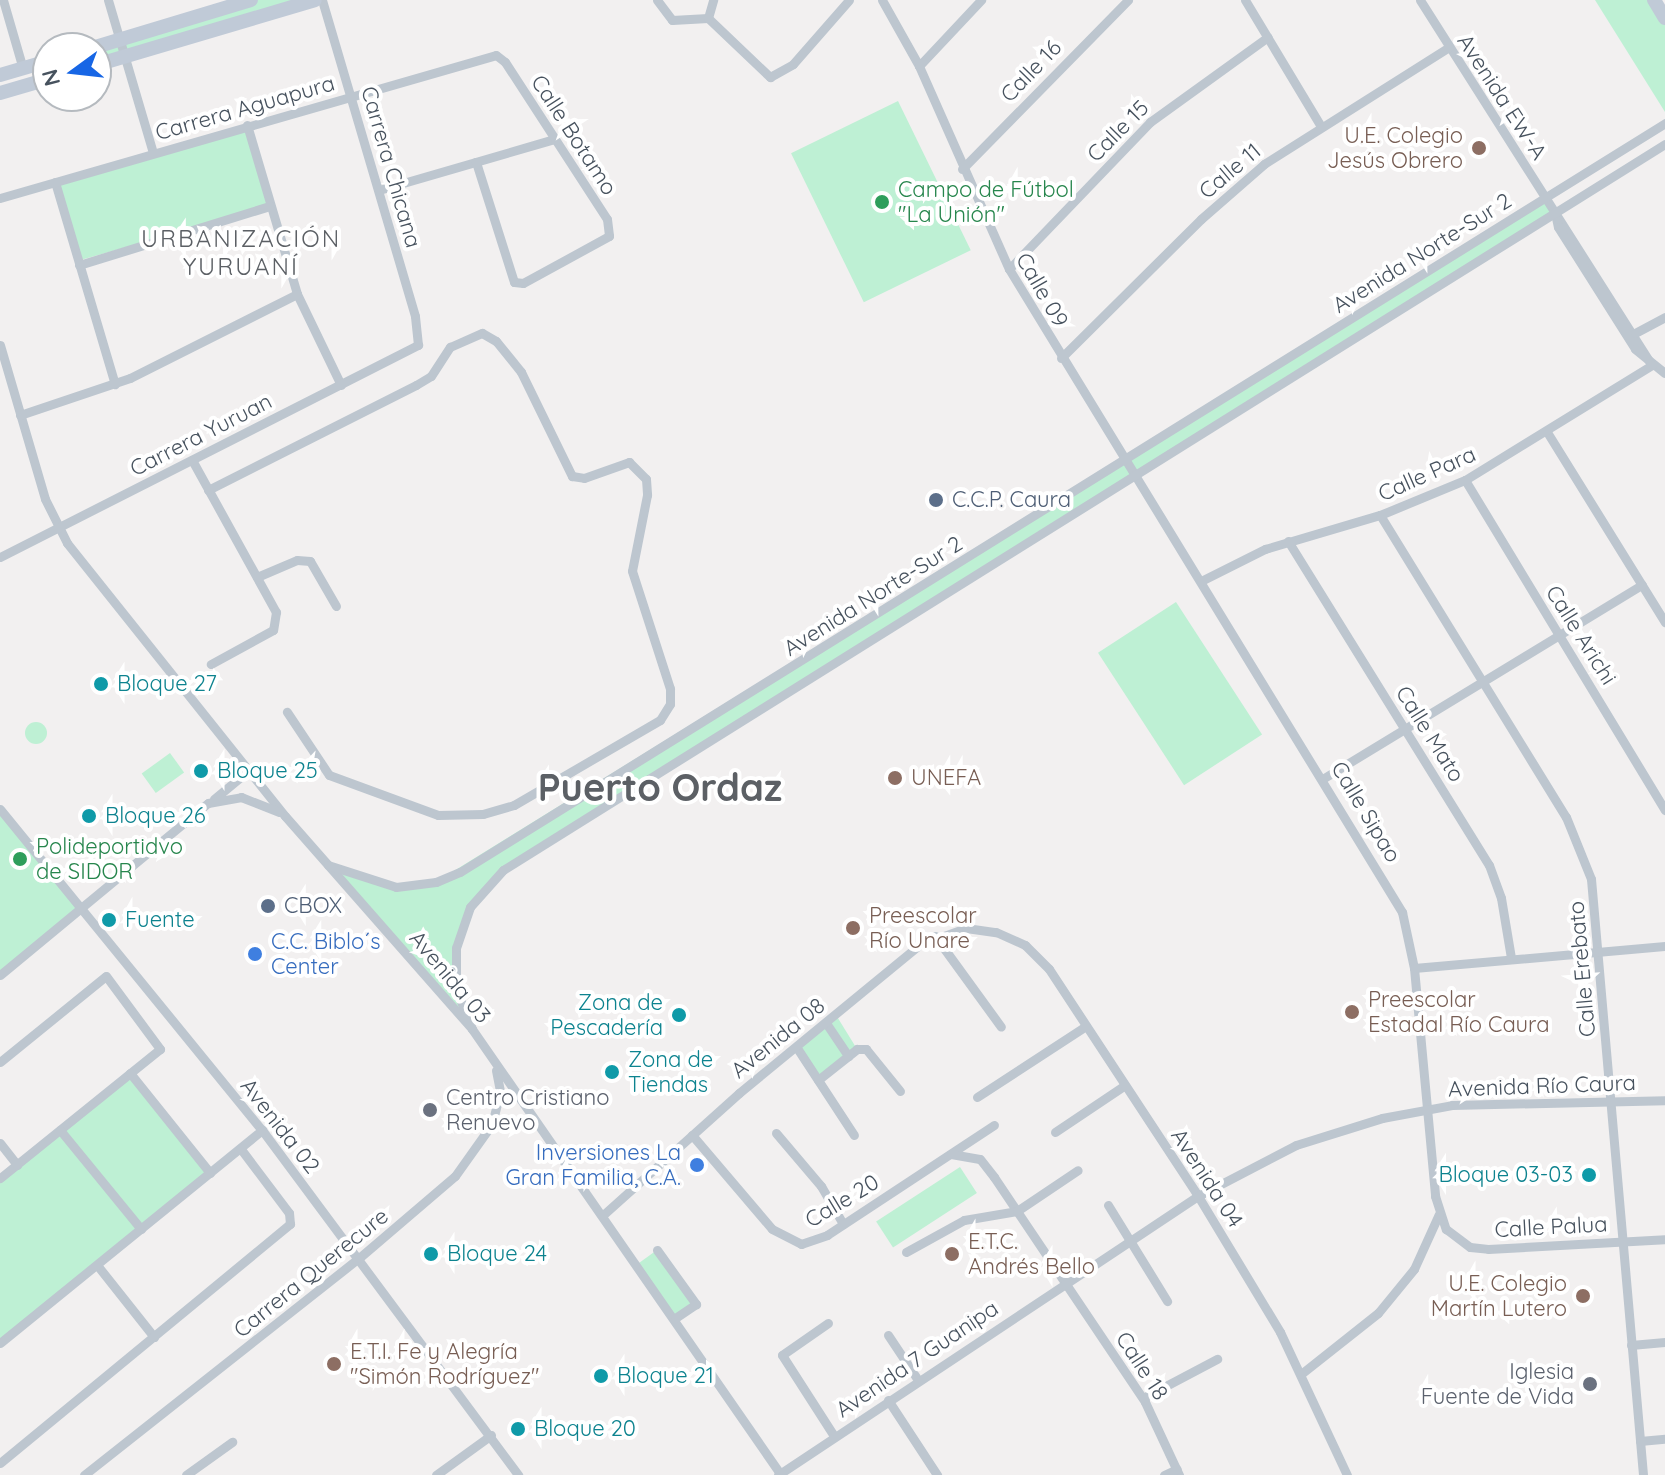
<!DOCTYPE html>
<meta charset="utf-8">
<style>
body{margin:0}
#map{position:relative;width:1665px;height:1475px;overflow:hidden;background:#f2f0f0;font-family:Quicksand,sans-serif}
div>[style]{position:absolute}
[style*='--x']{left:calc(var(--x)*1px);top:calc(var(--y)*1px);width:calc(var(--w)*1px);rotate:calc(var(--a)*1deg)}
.green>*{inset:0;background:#bef0d4;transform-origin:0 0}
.round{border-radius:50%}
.street>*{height:9px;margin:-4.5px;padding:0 4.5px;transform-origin:4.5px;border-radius:4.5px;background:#bdc6cf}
.secondary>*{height:14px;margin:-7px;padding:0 7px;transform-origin:7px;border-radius:7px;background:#c0cad7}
.dots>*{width:22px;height:22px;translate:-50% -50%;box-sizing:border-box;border:4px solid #fff;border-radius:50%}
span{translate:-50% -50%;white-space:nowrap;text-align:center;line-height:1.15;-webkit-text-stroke:8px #fff;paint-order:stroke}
.street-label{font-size:22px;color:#47525e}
.education-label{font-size:22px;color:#785e54}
.right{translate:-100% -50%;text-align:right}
.left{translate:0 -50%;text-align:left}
.leisure-label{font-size:22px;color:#27864d}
.service-label{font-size:22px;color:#4e5e75}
.culture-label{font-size:22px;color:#0d838f}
.shop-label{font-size:22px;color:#366cbe}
.worship-label{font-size:22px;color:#5b616d}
.neighbourhood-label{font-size:24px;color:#5c6065;letter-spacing:2px}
.town-label{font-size:38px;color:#5c6065;font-weight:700}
.north{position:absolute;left:32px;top:32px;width:80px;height:80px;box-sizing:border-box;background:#fff;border:2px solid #b5babf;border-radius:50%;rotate:255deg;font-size:22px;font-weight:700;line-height:32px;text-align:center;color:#47525e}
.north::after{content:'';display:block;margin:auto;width:28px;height:36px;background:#1766e5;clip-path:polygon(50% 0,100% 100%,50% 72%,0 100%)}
</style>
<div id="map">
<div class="green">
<i style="clip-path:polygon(251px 0,315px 0,96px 65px,96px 48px)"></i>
<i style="clip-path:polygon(1595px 0,1654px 0,1665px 18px,1665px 112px)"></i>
<i style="left:898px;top:101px;width:166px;height:119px;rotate:64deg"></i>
<i style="left:247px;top:125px;width:84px;height:200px;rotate:74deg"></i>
<i style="clip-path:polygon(1545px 197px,1555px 213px,503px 870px,470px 907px,455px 974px,472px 1029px,328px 865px,380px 885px,436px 882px)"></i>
<i style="left:1176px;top:602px;width:158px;height:93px;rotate:57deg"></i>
<i class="round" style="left:25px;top:722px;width:22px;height:22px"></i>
<i style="left:170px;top:753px;width:24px;height:35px;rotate:54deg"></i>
<i style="clip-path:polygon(0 808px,80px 910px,0 974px)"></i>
<i style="clip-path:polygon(836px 1015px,857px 1049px,818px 1080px,797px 1048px)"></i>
<i style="clip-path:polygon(130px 1073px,210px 1173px,0 1342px,0 1179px)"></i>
<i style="left:960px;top:1167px;width:31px;height:100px;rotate:57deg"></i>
<i style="left:657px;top:1250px;width:67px;height:24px;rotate:54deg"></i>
</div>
<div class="street">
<i style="--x:3;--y:0;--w:72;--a:73.8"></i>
<i style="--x:108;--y:0;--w:159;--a:73.6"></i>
<i style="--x:657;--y:0;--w:25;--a:53"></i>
<i style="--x:672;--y:20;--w:36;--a:-3"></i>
<i style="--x:882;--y:0;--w:76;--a:60.7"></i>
<i style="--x:919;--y:66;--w:222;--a:66.1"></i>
<i style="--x:1009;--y:269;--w:754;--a:58.57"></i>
<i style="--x:1402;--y:912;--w:57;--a:77.9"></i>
<i style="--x:1414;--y:968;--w:229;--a:84.7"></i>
<i style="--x:1435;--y:1196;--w:35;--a:72"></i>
<i style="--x:1446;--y:1229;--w:30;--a:37"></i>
<i style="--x:1470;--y:1247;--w:18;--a:6"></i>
<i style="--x:1488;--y:1249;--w:177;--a:-3.2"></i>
<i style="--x:1245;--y:0;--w:146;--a:59"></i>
<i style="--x:1420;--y:0;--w:432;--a:57.6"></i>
<i style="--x:708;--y:18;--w:86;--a:43.6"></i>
<i style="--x:770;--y:77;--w:26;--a:-29"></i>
<i style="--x:793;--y:64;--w:85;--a:-48.8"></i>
<i style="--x:708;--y:18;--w:19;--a:-74"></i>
<i style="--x:919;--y:66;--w:91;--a:-46.8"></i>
<i style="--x:247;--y:125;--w:176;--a:73.5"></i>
<i style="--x:297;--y:294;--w:101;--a:64.2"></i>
<i style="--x:962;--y:169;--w:237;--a:-45.5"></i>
<i style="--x:55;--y:182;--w:211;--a:73.5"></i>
<i style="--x:379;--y:190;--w:183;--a:-16.2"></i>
<i style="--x:0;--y:198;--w:516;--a:-16.08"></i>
<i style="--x:496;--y:55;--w:11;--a:38"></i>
<i style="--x:505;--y:62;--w:187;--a:57"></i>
<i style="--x:607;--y:219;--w:17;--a:83"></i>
<i style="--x:609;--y:236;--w:98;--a:151.3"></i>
<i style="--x:523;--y:283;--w:9;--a:-174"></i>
<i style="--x:514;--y:282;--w:126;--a:-107.6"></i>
<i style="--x:1555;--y:213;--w:14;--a:78"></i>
<i style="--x:1558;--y:227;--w:144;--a:57.7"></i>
<i style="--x:1635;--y:349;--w:38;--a:39"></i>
<i style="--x:79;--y:265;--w:200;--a:-17.2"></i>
<i style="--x:1009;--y:269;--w:204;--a:-46.2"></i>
<i style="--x:1150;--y:122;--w:145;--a:-35.8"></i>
<i style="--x:1635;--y:333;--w:34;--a:-28"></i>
<i style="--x:0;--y:345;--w:160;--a:73.7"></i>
<i style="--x:45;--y:499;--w:49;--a:63.4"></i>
<i style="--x:67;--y:543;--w:349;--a:51.4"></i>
<i style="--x:285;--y:816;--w:283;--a:48.7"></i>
<i style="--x:472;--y:1029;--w:543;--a:55.28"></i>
<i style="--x:1061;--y:358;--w:197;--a:-44.8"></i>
<i style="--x:1201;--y:219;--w:84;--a:-41.1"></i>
<i style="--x:1264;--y:164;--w:219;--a:-32.3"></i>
<i style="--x:20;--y:415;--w:116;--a:-18.6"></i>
<i style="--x:130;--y:378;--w:187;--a:-26.7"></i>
<i style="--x:1547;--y:432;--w:224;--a:58.2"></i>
<i style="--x:192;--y:460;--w:174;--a:61.1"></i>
<i style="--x:276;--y:612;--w:18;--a:99"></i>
<i style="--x:273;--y:630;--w:71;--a:151.3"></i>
<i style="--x:1465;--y:480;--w:386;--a:58.8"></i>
<i style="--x:208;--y:490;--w:233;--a:-26.8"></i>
<i style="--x:416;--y:385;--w:17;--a:-31"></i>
<i style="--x:431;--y:376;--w:35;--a:-57"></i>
<i style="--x:450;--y:347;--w:35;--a:-24"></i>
<i style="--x:482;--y:333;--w:16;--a:30"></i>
<i style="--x:496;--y:341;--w:40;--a:51"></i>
<i style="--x:521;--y:372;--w:116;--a:63.9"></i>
<i style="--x:572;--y:476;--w:12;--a:9"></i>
<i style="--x:584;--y:478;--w:48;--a:-19.6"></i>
<i style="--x:629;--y:462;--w:24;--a:45"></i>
<i style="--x:646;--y:479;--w:16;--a:86"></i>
<i style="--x:647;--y:495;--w:77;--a:101.2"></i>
<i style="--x:632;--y:571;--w:124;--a:72.1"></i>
<i style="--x:670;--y:689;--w:15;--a:90"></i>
<i style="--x:670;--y:704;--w:19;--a:122"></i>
<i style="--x:660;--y:720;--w:169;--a:149.8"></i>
<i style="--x:514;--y:805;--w:32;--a:164"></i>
<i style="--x:483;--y:814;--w:45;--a:178.7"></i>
<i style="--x:438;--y:815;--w:116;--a:-159.8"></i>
<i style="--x:329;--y:775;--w:76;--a:-123.7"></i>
<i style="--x:1380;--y:515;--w:355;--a:58.4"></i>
<i style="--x:1566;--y:817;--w:67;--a:68"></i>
<i style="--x:1591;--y:879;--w:598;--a:85.01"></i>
<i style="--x:1288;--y:541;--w:381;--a:58.2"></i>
<i style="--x:1489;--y:865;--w:35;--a:70"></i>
<i style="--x:1501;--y:898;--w:61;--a:80.5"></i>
<i style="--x:0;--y:557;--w:469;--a:-26.9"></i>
<i style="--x:418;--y:345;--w:29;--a:-96"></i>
<i style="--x:415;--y:316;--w:329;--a:-106.4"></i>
<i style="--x:257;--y:577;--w:43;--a:-23"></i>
<i style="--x:297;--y:560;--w:13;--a:4"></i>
<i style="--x:310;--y:561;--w:52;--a:60"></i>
<i style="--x:1201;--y:581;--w:72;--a:-26.6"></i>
<i style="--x:1265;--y:549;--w:120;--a:-16.5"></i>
<i style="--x:1380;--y:515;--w:92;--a:-22.4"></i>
<i style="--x:1465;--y:480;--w:220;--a:-31.6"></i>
<i style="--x:1324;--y:778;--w:372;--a:-31.3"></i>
<i style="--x:214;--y:799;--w:45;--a:-39.6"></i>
<i style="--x:0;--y:809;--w:414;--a:50.8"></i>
<i style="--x:262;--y:1130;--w:430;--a:53.4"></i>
<i style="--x:328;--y:865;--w:71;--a:17.9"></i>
<i style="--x:396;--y:887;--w:40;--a:-7.1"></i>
<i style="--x:436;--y:882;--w:26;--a:-23"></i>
<i style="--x:460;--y:872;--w:1419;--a:-31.86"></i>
<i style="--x:935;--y:936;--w:112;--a:54"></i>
<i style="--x:1414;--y:968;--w:252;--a:-5"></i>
<i style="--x:0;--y:975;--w:270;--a:-39.6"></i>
<i style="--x:208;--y:803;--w:34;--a:-10"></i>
<i style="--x:241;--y:797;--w:41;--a:21.5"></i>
<i style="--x:826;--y:1023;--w:40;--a:56"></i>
<i style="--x:472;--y:1029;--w:43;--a:-111.8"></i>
<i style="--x:456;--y:989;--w:41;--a:-90"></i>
<i style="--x:456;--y:948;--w:43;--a:-71.1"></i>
<i style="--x:470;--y:907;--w:50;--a:-48.3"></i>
<i style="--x:503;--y:870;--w:1370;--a:-32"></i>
<i style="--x:797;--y:1048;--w:104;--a:56.8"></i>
<i style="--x:0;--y:1062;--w:136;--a:-39.1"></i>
<i style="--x:106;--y:976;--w:91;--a:53.5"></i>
<i style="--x:160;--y:1049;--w:206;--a:141.1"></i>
<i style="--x:130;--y:1073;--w:128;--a:51.3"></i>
<i style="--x:818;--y:1080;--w:50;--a:-38.5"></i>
<i style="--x:857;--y:1049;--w:9;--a:0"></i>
<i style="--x:866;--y:1049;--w:54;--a:51"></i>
<i style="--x:977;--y:1097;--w:130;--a:-33.1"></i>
<i style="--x:60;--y:1130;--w:128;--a:50.7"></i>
<i style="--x:1055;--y:1132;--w:84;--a:-33.9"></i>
<i style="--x:776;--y:1133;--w:70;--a:49.7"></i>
<i style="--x:821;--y:1186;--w:44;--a:59.9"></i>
<i style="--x:692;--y:1135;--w:123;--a:49.6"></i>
<i style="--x:772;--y:1229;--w:33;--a:27"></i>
<i style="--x:801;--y:1244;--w:28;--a:-19"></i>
<i style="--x:827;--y:1235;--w:200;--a:-33.4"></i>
<i style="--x:0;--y:1143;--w:28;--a:52"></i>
<i style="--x:951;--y:1154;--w:29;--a:10"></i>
<i style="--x:980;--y:1159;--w:23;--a:52"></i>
<i style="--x:994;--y:1177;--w:271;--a:56.1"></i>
<i style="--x:1145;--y:1402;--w:81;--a:65"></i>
<i style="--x:1108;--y:1205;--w:113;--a:58.4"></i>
<i style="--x:603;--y:1215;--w:183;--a:-41.9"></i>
<i style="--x:739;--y:1093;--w:233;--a:-39.4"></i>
<i style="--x:919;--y:945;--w:50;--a:-19.9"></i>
<i style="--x:966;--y:928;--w:30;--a:8"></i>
<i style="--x:996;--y:932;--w:32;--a:24"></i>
<i style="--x:1025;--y:945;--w:34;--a:45"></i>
<i style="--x:1049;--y:969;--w:272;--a:56.7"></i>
<i style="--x:1198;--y:1196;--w:159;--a:58.9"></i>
<i style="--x:1280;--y:1332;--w:158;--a:64.9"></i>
<i style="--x:657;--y:1250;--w:67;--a:54.2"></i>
<i style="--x:696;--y:1304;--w:25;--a:146"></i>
<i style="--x:906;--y:1252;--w:66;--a:-28.9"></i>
<i style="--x:964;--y:1220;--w:54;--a:-9.6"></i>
<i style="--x:1017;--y:1211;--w:73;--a:-33.9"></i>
<i style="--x:97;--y:1265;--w:92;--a:51.6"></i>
<i style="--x:828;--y:1323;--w:56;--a:145.2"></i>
<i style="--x:782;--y:1355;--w:96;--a:57.3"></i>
<i style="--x:888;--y:1335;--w:54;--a:56.3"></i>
<i style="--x:0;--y:1343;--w:338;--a:-39.1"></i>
<i style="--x:1631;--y:1345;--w:34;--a:-5"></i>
<i style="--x:1301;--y:1374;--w:98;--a:-38.4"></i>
<i style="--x:1378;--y:1313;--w:57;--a:-50.7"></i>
<i style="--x:1414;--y:1269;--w:60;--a:-65.6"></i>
<i style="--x:1143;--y:1398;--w:84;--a:-27.8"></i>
<i style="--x:888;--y:1400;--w:90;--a:56.8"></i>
<i style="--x:1640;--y:1441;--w:25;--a:-5"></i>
<i style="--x:0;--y:1463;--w:376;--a:-39.5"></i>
<i style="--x:290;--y:1224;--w:11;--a:-95"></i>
<i style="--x:289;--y:1213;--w:81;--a:-127"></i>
<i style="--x:84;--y:1475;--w:350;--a:-38.3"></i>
<i style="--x:359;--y:1258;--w:126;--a:-40.5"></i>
<i style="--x:455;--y:1176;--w:64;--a:-54.6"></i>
<i style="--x:492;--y:1124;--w:34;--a:-76"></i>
<i style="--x:500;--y:1091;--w:21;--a:-101"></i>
<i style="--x:186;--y:1475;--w:57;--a:-35.7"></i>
<i style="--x:436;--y:1475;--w:68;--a:-36"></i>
<i style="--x:778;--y:1475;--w:504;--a:-33.6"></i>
<i style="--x:1198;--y:1196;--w:110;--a:-27.5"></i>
<i style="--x:1296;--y:1145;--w:90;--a:-17.4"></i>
<i style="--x:1382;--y:1118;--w:71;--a:-10.5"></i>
<i style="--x:1452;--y:1105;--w:213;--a:-1.3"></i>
<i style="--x:1164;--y:1475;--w:14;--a:-25"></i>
</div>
<div class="secondary">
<i style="--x:1654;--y:0;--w:21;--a:59"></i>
<i style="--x:92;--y:48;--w:166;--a:-16.8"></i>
<i style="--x:96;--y:65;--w:228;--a:-16.5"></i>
<i style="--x:0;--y:75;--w:50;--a:-16.3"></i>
<i style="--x:0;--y:93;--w:50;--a:-16.3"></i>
</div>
<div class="dots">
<i style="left:1479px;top:148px;background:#8d6e63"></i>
<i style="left:882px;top:202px;background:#2e9e5b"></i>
<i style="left:936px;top:500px;background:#5c6f8a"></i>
<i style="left:101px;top:684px;background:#0f9aa8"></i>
<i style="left:201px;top:771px;background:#0f9aa8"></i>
<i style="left:895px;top:778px;background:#8d6e63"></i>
<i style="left:89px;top:816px;background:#0f9aa8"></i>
<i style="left:20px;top:859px;background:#2e9e5b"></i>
<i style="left:268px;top:906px;background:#5c6f8a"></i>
<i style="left:109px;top:920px;background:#0f9aa8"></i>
<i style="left:853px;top:928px;background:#8d6e63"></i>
<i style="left:255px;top:954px;background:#3f7fe0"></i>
<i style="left:1352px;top:1012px;background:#8d6e63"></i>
<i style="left:679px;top:1015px;background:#0f9aa8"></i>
<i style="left:612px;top:1072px;background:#0f9aa8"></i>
<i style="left:430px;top:1110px;background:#6b7280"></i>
<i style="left:697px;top:1165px;background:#3f7fe0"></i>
<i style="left:1589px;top:1175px;background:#0f9aa8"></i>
<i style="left:431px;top:1254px;background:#0f9aa8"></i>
<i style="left:952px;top:1254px;background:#8d6e63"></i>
<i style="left:1583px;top:1296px;background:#8d6e63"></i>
<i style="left:334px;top:1364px;background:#8d6e63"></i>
<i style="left:601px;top:1376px;background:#0f9aa8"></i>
<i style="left:1590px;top:1384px;background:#6b7280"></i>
<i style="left:518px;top:1429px;background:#0f9aa8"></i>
</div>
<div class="street-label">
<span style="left:1031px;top:71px;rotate:-46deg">Calle 16</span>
<span style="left:1502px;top:97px;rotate:57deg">Avenida EW-A</span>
<span style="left:245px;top:108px;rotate:-16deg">Carrera Aguapura</span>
<span style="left:1118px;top:131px;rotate:-45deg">Calle 15</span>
<span style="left:574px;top:135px;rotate:57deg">Calle Botamo</span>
<span style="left:391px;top:167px;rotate:74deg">Carrera Chicana</span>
<span style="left:1230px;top:171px;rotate:-40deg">Calle 11</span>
<span style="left:1422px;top:253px;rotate:-32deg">Avenida Norte-Sur 2</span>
<span style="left:1042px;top:290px;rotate:60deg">Calle 09</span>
<span style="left:201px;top:435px;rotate:-27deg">Carrera Yuruan</span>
<span style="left:1427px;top:474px;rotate:-24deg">Calle Para</span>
<span style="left:873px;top:596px;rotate:-32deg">Avenida Norte-Sur 2</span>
<span style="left:1581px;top:635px;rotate:58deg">Calle Arichi</span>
<span style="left:1430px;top:734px;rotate:58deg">Calle Mato</span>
<span style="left:1366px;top:812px;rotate:59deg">Calle Sipao</span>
<span style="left:1582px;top:969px;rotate:-95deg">Calle Erebato</span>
<span style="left:450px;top:977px;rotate:50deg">Avenida 03</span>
<span style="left:778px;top:1038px;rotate:-39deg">Avenida 08</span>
<span style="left:1542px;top:1086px;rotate:-2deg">Avenida Río Caura</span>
<span style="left:280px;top:1126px;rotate:52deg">Avenida 02</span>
<span style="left:1207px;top:1178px;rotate:57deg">Avenida 04</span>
<span style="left:842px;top:1201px;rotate:-31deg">Calle 20</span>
<span style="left:1551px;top:1227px;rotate:-3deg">Calle Palua</span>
<span style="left:311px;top:1273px;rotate:-39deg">Carrera Querecure</span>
<span style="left:917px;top:1359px;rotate:-34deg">Avenida 7 Guanipa</span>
<span style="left:1142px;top:1366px;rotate:57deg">Calle 18</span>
</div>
<div class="education-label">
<span class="right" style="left:1463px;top:148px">U.E. Colegio<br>Jesús Obrero</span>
<span class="left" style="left:911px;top:778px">UNEFA</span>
<span class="left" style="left:869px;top:928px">Preescolar<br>Río Unare</span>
<span class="left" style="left:1368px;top:1012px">Preescolar<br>Estadal Río Caura</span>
<span class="left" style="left:968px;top:1254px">E.T.C.<br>Andrés Bello</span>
<span class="right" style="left:1567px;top:1296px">U.E. Colegio<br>Martín Lutero</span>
<span class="left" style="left:350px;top:1364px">E.T.I. Fe y Alegría<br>"Simón Rodríguez"</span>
</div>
<div class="leisure-label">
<span class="left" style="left:898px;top:202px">Campo de Fútbol<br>"La Unión"</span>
<span class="left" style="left:36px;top:859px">Polideportidvo<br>de SIDOR</span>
</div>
<div class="service-label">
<span class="left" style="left:952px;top:500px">C.C.P. Caura</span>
<span class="left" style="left:284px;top:906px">CBOX</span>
</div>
<div class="culture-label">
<span class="left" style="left:117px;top:684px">Bloque 27</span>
<span class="left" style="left:217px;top:771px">Bloque 25</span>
<span class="left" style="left:105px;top:816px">Bloque 26</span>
<span class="left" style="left:125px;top:920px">Fuente</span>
<span class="right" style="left:663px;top:1015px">Zona de<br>Pescadería</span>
<span class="left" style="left:628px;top:1072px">Zona de<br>Tiendas</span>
<span class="right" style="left:1573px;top:1175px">Bloque 03-03</span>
<span class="left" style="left:447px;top:1254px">Bloque 24</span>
<span class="left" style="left:617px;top:1376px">Bloque 21</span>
<span class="left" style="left:534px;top:1429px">Bloque 20</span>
</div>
<div class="shop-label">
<span class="left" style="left:271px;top:954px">C.C. Biblo´s<br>Center</span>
<span class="right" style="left:681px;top:1165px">Inversiones La<br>Gran Familia, C.A.</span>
</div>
<div class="worship-label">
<span class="left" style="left:446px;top:1110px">Centro Cristiano<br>Renuevo</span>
<span class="right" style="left:1574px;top:1384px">Iglesia<br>Fuente de Vida</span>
</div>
<div class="neighbourhood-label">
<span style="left:241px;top:253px">URBANIZACIÓN<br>YURUANÍ</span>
</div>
<div class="town-label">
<span style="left:660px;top:788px">Puerto Ordaz</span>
</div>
<div class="north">N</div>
</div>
